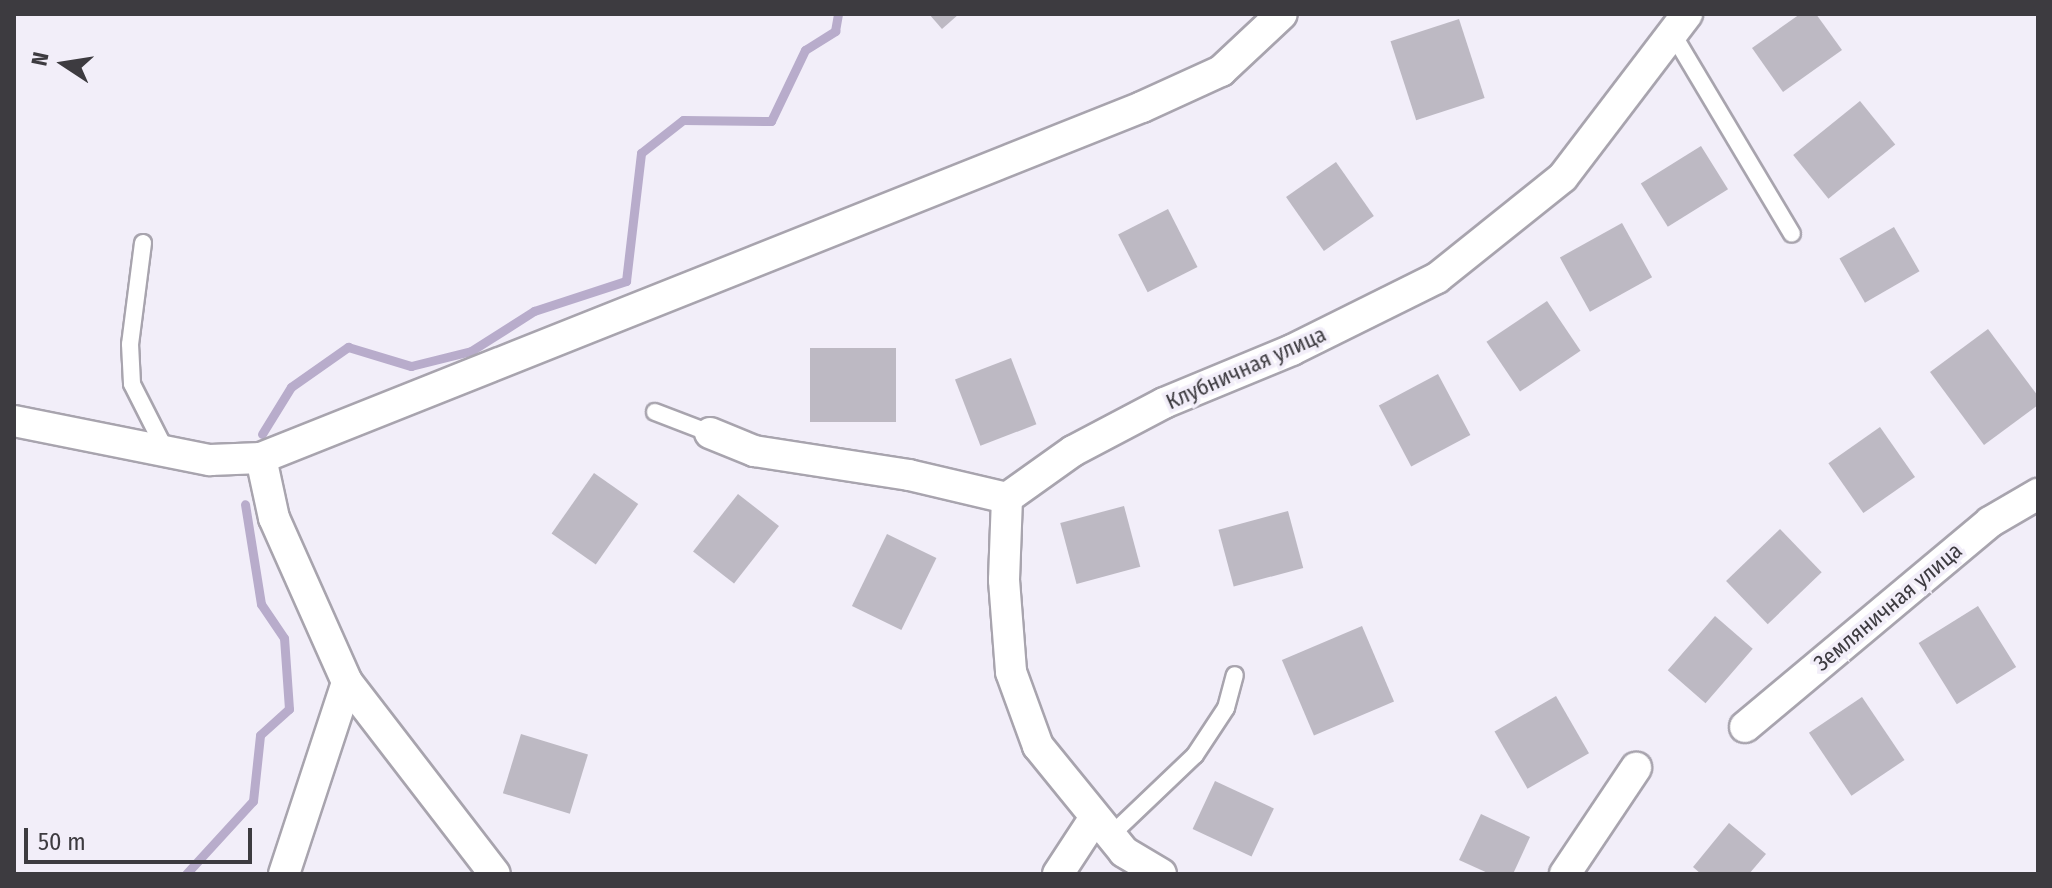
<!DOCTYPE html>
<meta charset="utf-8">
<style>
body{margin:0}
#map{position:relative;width:2052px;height:888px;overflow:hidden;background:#f2eef9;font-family:"Fira Sans Condensed",sans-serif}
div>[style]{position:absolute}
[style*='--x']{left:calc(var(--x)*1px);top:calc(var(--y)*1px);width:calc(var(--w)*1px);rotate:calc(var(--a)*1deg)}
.stream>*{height:9px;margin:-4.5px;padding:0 4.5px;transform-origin:4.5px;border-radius:4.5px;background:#b8accb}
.building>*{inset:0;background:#bdb9c3;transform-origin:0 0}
.roads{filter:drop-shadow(2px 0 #a8a4ae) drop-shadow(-2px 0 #a8a4ae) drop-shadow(0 2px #a8a4ae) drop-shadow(0 -2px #a8a4ae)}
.lane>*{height:16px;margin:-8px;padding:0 8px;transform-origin:8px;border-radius:8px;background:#fff}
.street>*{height:30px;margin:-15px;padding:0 15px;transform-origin:15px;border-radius:15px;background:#fff}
span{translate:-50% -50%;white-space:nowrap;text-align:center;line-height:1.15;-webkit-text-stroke:7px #f2eef9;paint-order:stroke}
.street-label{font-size:22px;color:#3d3b40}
.frame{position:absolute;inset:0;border:16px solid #3d3b40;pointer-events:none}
.north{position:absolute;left:24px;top:24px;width:80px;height:80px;-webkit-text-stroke:6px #f2eef9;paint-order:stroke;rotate:282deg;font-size:22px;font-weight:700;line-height:32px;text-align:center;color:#3d3b40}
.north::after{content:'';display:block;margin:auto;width:28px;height:36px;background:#3d3b40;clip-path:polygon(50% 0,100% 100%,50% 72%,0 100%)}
.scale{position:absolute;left:24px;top:828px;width:228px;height:36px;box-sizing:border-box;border:4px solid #3d3b40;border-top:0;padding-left:10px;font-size:24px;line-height:28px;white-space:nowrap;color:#3d3b40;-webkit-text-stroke:6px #f2eef9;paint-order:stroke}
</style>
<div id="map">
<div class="stream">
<i style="--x:262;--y:434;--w:55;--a:-58.3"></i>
<i style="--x:291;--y:387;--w:70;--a:-35.1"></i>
<i style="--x:348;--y:347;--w:66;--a:16.8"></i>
<i style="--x:411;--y:366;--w:62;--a:-14"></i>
<i style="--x:471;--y:351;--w:75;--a:-32.4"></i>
<i style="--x:534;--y:311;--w:97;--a:-18.1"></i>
<i style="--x:626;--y:281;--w:129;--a:-83.3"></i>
<i style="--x:641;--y:153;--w:53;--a:-38.2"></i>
<i style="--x:683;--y:120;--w:88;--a:0.7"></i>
<i style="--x:771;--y:121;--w:79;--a:-64.4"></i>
<i style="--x:805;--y:50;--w:36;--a:-32"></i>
<i style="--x:835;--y:31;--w:17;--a:-80"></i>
<i style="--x:186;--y:874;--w:99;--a:-47.5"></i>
<i style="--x:253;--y:801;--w:66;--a:-83.9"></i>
<i style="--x:260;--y:735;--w:39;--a:-42"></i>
<i style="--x:289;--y:709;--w:71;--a:-94"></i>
<i style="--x:284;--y:638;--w:41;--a:-124.1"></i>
<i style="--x:261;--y:604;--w:101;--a:-99.1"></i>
</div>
<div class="building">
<i style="clip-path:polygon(929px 14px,959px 14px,942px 29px)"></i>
<i style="clip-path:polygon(1800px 14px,1816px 14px,1842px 50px,1783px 92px,1752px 48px)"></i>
<i style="left:1459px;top:19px;width:83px;height:72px;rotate:72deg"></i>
<i style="left:1860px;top:101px;width:56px;height:86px;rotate:51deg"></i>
<i style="left:1701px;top:146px;width:51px;height:71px;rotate:58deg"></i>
<i style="left:1336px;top:162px;width:66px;height:61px;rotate:55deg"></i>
<i style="left:1168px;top:209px;width:65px;height:56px;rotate:63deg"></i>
<i style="left:1622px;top:223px;width:62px;height:71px;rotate:61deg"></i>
<i style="left:1894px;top:227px;width:51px;height:63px;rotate:60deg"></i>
<i style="left:1547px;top:301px;width:60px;height:73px;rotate:56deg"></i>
<i style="clip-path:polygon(1988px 329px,2038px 396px,2038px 405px,1984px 445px,1930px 372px)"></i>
<i style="left:810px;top:348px;width:86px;height:74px"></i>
<i style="left:1011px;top:358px;width:71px;height:60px;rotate:69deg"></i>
<i style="left:1438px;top:374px;width:69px;height:67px;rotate:62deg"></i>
<i style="left:1880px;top:427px;width:61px;height:63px;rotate:55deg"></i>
<i style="left:594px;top:473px;width:54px;height:74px;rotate:35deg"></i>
<i style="left:738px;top:494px;width:52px;height:73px;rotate:38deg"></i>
<i style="left:1124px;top:506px;width:63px;height:66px;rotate:75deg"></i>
<i style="left:1288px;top:511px;width:59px;height:72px;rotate:75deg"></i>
<i style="left:1780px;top:529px;width:60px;height:75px;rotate:46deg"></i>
<i style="left:887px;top:534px;width:55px;height:80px;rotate:26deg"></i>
<i style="left:1978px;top:606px;width:72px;height:70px;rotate:58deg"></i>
<i style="left:1715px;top:616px;width:50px;height:72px;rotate:41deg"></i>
<i style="left:1362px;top:626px;width:82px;height:87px;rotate:67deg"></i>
<i style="left:1556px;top:696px;width:66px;height:71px;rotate:60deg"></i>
<i style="left:1862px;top:697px;width:76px;height:64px;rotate:56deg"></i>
<i style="left:521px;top:734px;width:70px;height:62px;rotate:17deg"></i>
<i style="left:1215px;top:781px;width:65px;height:53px;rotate:25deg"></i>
<i style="clip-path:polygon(1481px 814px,1530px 837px,1513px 874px,1490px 874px,1459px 860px)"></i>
<i style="clip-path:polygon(1729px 823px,1766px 854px,1749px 874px,1701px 874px,1693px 867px)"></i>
</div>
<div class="roads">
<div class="lane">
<i style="--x:1674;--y:36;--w:230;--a:59.2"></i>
<i style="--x:143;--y:243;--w:102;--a:97.3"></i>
<i style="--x:130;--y:344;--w:40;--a:87.1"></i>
<i style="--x:132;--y:384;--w:73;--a:63.1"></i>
<i style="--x:655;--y:412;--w:59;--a:20.9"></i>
<i style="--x:1110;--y:836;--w:117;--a:-43.6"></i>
<i style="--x:1195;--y:755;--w:56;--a:-56.6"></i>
<i style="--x:1226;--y:708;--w:34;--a:-75"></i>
</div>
<div class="street">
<i style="--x:14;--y:421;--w:200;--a:11.3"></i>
<i style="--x:210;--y:460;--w:51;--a:-2.2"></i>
<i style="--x:261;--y:458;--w:948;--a:-21.72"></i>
<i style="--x:1142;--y:107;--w:87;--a:-24.5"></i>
<i style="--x:1221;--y:71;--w:83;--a:-43.1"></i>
<i style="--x:710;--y:433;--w:48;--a:22.2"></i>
<i style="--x:754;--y:451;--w:157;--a:8.8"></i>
<i style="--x:909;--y:475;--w:101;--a:13.2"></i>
<i style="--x:1007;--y:498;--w:81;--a:-35.5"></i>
<i style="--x:1073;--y:451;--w:103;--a:-27.8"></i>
<i style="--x:1164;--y:403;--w:139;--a:-22.5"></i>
<i style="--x:1292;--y:350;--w:162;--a:-26.4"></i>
<i style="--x:1437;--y:278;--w:161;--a:-38.7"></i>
<i style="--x:1563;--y:177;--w:205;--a:-52.7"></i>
<i style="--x:261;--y:458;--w:61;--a:77.8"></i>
<i style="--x:274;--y:518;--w:180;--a:66"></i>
<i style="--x:347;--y:682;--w:242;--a:52.4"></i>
<i style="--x:1007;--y:498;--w:82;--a:92.1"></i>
<i style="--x:1004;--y:580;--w:92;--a:85.6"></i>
<i style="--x:1011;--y:672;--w:79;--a:70"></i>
<i style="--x:1038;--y:746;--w:136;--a:50.9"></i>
<i style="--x:1124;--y:852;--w:43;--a:30.7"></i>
<i style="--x:1745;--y:727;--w:319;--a:-39.9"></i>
<i style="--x:1990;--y:522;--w:56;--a:-30.3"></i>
<i style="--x:284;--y:874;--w:202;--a:-71.8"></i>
<i style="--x:1058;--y:874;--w:66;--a:-56.8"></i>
<i style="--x:1565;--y:874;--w:128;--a:-56.2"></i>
</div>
</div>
<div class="street-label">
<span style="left:1246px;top:368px;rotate:-24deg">Клубничная улица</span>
<span style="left:1888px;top:607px;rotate:-40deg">Земляничная улица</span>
</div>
<div class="frame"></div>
<div class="north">N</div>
<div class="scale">50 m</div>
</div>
